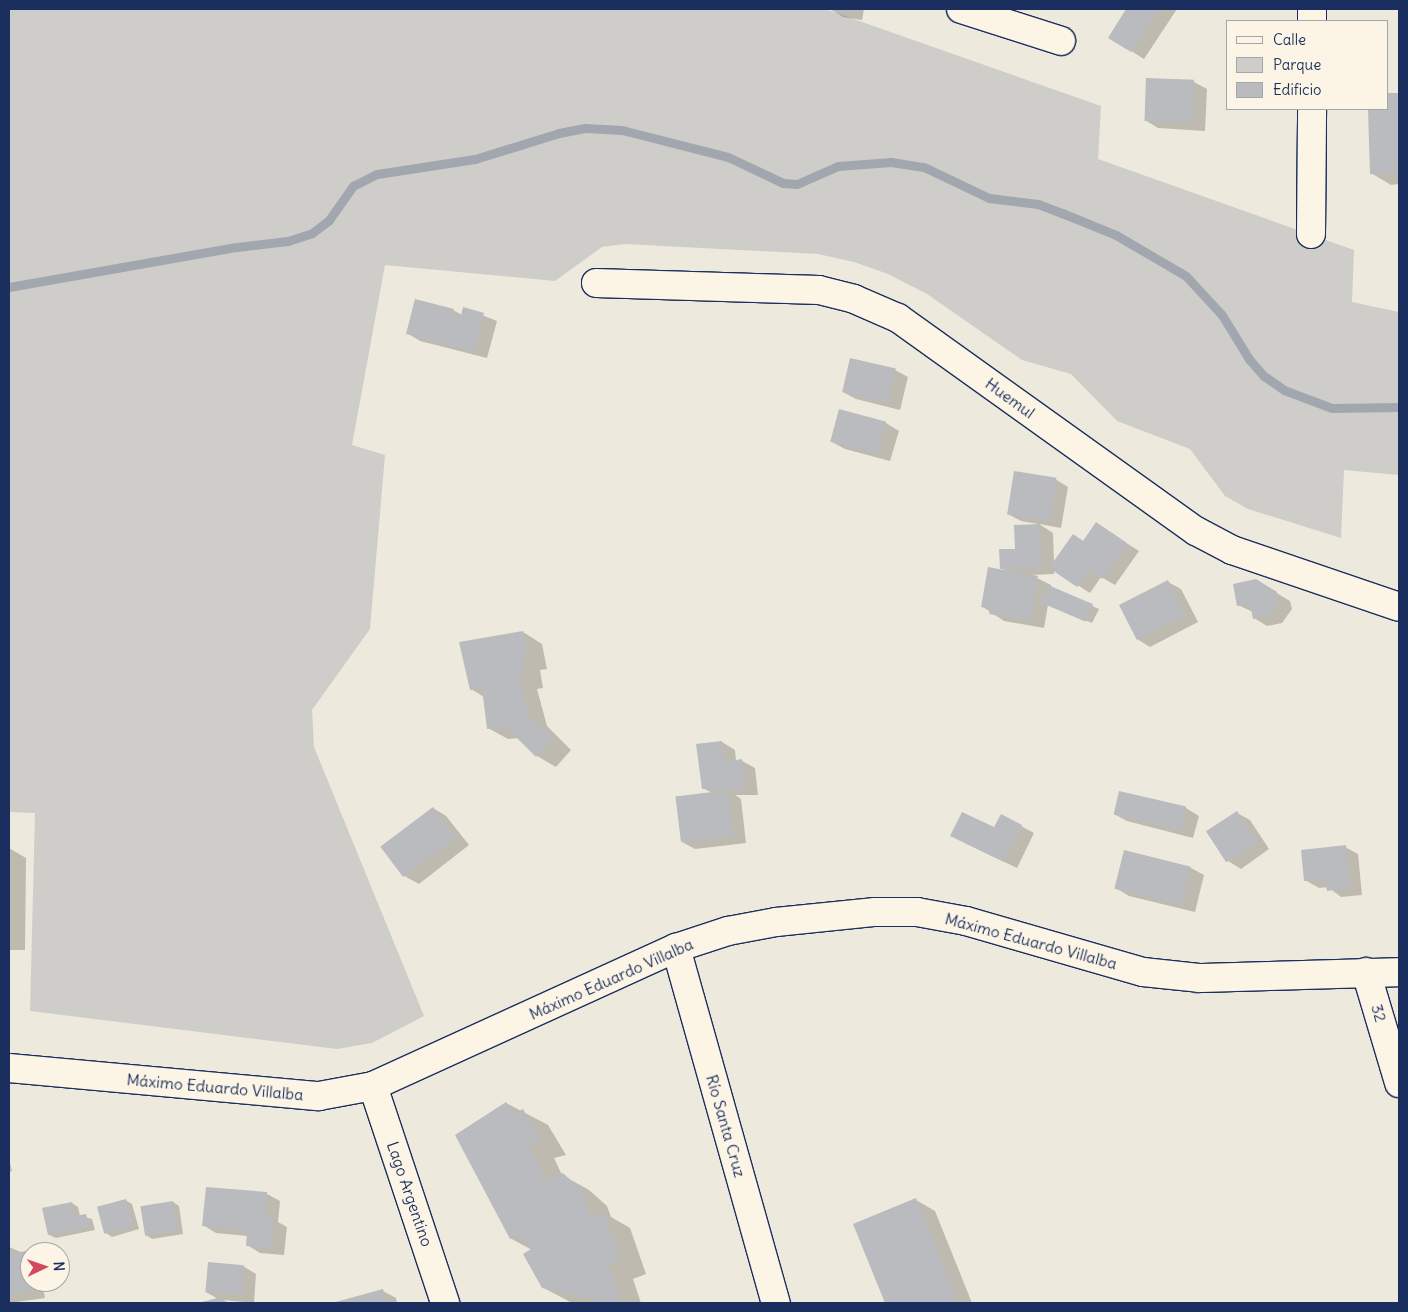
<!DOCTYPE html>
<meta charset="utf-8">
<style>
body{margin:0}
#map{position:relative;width:1408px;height:1312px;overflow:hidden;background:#eee9dd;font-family:Delius,sans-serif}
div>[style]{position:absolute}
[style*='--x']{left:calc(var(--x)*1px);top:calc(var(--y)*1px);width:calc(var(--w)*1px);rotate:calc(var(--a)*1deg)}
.green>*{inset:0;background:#cfcdca}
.shadow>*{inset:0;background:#0003}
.stream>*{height:9px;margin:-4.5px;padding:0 4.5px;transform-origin:4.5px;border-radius:4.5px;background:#a2a7af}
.building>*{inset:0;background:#babbbe;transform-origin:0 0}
.roads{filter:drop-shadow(1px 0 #1b2f5e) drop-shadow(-1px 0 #1b2f5e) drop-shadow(0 1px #1b2f5e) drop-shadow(0 -1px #1b2f5e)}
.minor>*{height:28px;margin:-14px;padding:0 14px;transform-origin:14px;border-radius:14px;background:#fcf5e5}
span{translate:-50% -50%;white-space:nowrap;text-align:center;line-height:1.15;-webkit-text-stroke:4.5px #fcf5e5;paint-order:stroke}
.street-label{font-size:16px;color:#1b2f5e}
.frame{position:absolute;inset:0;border:10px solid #1b2f5e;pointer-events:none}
.legend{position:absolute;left:1226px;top:20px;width:162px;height:90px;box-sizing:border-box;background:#fcf5e5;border:1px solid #a2a6af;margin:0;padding:6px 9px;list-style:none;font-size:15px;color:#1b2f5e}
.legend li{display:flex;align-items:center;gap:10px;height:25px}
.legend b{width:25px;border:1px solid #a2a6af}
.north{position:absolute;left:20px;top:1242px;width:50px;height:50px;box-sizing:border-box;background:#fcf5e5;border:1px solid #a2a6af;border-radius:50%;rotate:87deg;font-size:14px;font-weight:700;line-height:20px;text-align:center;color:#1b2f5e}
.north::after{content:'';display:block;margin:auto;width:18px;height:22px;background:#d1495b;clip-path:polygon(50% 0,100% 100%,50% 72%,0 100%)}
</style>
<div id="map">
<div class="green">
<i style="clip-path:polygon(9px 9px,825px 9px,1101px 106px,1098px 159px,1354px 250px,1352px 302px,1399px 312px,1399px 475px,1344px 470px,1341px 538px,1248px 509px,1225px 496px,1190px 449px,1117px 421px,1071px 374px,1022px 360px,927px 294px,888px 274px,854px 262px,818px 254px,625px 244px,602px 247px,555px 281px,385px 265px,352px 445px,385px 455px,370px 629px,312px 710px,314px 747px,424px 1016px,372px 1043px,337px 1049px,30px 1011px,35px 813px,9px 812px)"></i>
</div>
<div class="shadow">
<i style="clip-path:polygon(830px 9px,864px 9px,862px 20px,843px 17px)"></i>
<i style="clip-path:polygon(1128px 9px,1177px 9px,1144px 59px,1109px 37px)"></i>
<i style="clip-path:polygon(1194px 82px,1207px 89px,1205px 131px,1158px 128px,1145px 120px)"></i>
<i style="clip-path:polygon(1399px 94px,1399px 184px,1391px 185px,1371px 173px,1387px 109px,1387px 95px)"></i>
<i style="clip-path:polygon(464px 308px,497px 321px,487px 358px,420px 341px,407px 333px,453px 310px,462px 315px)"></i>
<i style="clip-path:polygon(895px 370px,908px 377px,900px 410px,856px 399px,843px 392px)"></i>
<i style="clip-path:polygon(840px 411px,886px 423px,899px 431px,890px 461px,845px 449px,832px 442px)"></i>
<i style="clip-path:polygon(1055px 479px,1068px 487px,1061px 528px,1039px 524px,1053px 533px,1054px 564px,1074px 535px,1084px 542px,1096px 524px,1139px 551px,1115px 585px,1101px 577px,1090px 593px,1054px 570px,1054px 574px,1031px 575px,1051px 585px,1051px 588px,1099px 609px,1092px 623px,1048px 605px,1044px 628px,1004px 621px,983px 607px,1008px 572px,1001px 568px,1038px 524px,1021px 521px,1008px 514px)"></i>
<i style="clip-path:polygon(1256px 581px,1290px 601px,1292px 609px,1282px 623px,1267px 626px,1254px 618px,1253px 612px,1238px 605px)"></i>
<i style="clip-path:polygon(1168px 582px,1181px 589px,1198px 622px,1150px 647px,1137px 639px)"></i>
<i style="clip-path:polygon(523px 632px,542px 644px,547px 669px,540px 670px,543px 688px,537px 689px,547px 726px,571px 750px,556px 767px,537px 756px,519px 738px,508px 739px,488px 728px,484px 697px,471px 689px)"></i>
<i style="clip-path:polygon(722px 742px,735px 750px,736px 761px,742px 761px,755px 768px,758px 795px,735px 795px,741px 799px,746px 843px,695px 849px,682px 842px,712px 793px,703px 788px)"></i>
<i style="clip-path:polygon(433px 808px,446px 816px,469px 845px,419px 884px,406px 877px,383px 847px)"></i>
<i style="clip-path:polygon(1186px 808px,1199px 816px,1193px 838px,1127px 821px,1114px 814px)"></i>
<i style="clip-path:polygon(1237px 813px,1250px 820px,1269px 849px,1241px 869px,1228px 861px)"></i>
<i style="clip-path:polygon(1021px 826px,1034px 833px,1017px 868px,965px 843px,994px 829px)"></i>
<i style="clip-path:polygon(1345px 847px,1358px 854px,1362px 895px,1341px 897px,1328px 887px,1319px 888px,1305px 880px)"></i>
<i style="clip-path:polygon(9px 848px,26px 858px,25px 950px,9px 950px)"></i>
<i style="clip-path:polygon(1191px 868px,1204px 875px,1195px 912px,1129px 896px,1116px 888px)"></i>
<i style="clip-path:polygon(506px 1103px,548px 1125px,566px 1155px,554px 1158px,562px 1175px,589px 1190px,607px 1206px,611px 1217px,630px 1228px,646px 1274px,633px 1279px,641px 1303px,572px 1303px,542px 1287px,532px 1250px,510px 1238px)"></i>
<i style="clip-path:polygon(9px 1159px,12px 1171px,9px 1172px)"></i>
<i style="clip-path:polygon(267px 1194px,280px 1201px,278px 1222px,287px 1227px,284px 1255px,260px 1253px,247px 1245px,248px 1236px,216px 1233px,203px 1225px)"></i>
<i style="clip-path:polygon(125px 1200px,132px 1204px,139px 1229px,112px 1237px,106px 1233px)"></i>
<i style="clip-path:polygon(916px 1200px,935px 1211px,972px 1303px,886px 1303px,855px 1225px)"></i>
<i style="clip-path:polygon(173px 1202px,179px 1206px,183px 1234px,152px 1239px,146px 1235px)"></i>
<i style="clip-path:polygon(72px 1203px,78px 1207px,80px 1216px,92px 1219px,95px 1230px,56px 1238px,49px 1235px)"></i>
<i style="clip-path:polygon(9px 1247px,30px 1256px,30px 1282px,42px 1282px,45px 1298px,9px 1303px)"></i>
<i style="clip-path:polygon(243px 1266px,256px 1274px,254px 1303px,223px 1300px,230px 1303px,200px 1303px,218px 1299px,206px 1292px)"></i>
<i style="clip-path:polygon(383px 1291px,396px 1298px,397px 1303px,335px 1303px)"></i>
</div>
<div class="stream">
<i style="--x:9;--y:287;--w:231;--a:-10"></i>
<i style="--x:237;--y:247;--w:51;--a:-6.7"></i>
<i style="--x:288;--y:241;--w:25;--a:-18"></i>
<i style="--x:312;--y:233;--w:21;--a:-37"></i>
<i style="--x:329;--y:220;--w:42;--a:-54.8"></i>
<i style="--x:353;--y:186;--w:27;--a:-27"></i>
<i style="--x:377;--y:174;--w:99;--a:-8.7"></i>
<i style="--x:475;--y:159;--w:88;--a:-17.2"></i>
<i style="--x:559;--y:133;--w:26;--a:-11"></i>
<i style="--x:585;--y:128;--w:37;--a:3"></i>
<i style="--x:622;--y:130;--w:109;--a:14.3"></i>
<i style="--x:728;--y:157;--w:61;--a:25.3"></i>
<i style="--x:783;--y:183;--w:14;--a:4"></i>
<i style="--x:797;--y:184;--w:45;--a:-23.7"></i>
<i style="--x:838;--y:166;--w:53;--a:-4.3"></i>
<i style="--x:891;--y:162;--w:33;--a:9"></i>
<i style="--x:924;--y:167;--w:72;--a:25.5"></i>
<i style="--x:989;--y:198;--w:49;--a:7"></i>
<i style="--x:1038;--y:204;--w:26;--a:21"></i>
<i style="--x:1062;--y:213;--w:58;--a:22.2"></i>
<i style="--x:1116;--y:235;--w:81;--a:30.4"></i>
<i style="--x:1186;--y:276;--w:53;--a:47.3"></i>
<i style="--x:1222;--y:315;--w:52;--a:58.5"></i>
<i style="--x:1249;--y:359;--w:23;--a:49"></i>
<i style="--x:1264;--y:376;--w:24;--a:35"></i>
<i style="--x:1284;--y:390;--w:51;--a:20.6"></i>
<i style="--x:1332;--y:408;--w:67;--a:-0.9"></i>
</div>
<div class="building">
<i style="clip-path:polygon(827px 9px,850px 9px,850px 14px)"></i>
<i style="clip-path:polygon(1126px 9px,1159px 9px,1131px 52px,1108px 38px)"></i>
<i style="left:1146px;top:78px;width:48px;height:43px;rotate:2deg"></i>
<i style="clip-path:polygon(1387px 93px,1399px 93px,1399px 173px,1370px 174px,1368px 110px,1387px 109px)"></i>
<i style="clip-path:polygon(415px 299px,454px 309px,452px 314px,461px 316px,463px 307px,484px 313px,474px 352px,406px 334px)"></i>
<i style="left:850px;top:358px;width:47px;height:35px;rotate:13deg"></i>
<i style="left:839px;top:409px;width:49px;height:34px;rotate:15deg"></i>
<i style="left:1014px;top:471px;width:43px;height:44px;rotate:9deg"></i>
<i style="clip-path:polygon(1096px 522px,1127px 543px,1102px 579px,1088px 570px,1077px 587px,1049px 568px,1073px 534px,1083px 541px)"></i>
<i style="clip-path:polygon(1040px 524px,1042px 567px,1000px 569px,999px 549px,1015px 549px,1014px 525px)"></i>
<i style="clip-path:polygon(988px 567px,1038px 576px,1031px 621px,989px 614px,990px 609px,981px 607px)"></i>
<i style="clip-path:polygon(1256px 579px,1277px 592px,1279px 601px,1269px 616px,1253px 619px,1250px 603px,1237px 606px,1233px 584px)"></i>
<i style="left:1168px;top:580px;width:39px;height:55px;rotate:63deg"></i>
<i style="left:1048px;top:585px;width:49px;height:19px;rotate:23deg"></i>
<i style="clip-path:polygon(523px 631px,528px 658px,521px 659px,524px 678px,518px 678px,528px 714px,552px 738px,536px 757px,506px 727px,487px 729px,482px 688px,470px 690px,459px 642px)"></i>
<i style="clip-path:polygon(722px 741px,725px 762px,742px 759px,746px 788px,702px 789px,696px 744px)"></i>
<i style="left:728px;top:790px;width:46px;height:53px;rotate:83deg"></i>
<i style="left:1119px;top:791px;width:69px;height:24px;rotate:13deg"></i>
<i style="left:433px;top:807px;width:38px;height:66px;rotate:53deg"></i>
<i style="left:1237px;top:811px;width:37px;height:37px;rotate:57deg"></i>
<i style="clip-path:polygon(962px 812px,994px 827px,1001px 814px,1022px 825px,1004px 862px,950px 836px)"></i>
<i style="clip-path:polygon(1346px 845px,1350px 888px,1327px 891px,1325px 879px,1304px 881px,1301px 850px)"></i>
<i style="left:1124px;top:850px;width:69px;height:40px;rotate:14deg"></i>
<i style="clip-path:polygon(506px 1102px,515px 1113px,523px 1109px,541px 1140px,529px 1144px,545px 1180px,563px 1173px,581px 1190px,591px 1217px,604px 1212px,621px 1260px,608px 1264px,622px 1303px,590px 1303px,597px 1301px,542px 1288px,523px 1254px,531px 1249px,519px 1234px,510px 1239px,455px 1135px)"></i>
<i style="clip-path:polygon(206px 1187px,267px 1192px,265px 1218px,274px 1219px,271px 1248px,246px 1246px,247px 1231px,202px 1226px)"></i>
<i style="clip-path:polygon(916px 1198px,958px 1303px,885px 1303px,853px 1224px)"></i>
<i style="left:126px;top:1199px;width:28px;height:30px;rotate:75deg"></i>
<i style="left:173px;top:1201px;width:30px;height:33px;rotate:81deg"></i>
<i style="clip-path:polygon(72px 1202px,75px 1216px,86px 1214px,89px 1227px,48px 1235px,42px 1208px)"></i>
<i style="clip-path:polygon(9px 1243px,12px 1254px,25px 1251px,33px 1291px,9px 1295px)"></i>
<i style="left:208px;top:1262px;width:36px;height:30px;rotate:5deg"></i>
<i style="clip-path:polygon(383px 1289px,387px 1303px,332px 1303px)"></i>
<i style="clip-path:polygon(221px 1297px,222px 1303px,198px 1303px)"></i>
</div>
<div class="roads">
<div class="minor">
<i style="--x:961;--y:9;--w:105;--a:17.7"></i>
<i style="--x:1312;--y:9;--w:12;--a:90"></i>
<i style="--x:1311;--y:234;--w:125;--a:-89.5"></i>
<i style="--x:596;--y:283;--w:223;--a:1.8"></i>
<i style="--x:819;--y:290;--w:36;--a:14"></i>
<i style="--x:854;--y:299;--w:48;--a:23.4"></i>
<i style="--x:898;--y:318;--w:366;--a:35.6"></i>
<i style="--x:1196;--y:531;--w:41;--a:27.8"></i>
<i style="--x:1232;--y:550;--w:176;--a:18.8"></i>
<i style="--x:676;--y:948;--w:369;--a:74.3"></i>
<i style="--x:1366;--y:972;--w:116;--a:73.4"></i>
<i style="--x:9;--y:1068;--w:311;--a:5.2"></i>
<i style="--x:319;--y:1096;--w:55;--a:-10.5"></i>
<i style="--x:373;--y:1086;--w:333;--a:-24.5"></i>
<i style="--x:676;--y:948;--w:55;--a:-18.1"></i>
<i style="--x:728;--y:931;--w:49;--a:-10.6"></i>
<i style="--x:776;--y:922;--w:100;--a:-5.8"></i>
<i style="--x:875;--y:912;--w:42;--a:0"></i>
<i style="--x:917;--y:912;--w:50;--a:10.4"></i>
<i style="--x:966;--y:921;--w:184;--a:16.1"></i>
<i style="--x:1143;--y:972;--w:56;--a:6.1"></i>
<i style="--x:1199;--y:978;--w:200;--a:-1.7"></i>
<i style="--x:373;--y:1086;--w:229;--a:71.6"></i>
</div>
</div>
<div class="street-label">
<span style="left:1010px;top:398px;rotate:36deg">Huemul</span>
<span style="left:1031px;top:941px;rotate:15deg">Máximo Eduardo Villalba</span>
<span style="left:611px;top:979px;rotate:-24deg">Máximo Eduardo Villalba</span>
<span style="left:1379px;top:1013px;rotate:74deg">32</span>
<span style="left:215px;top:1087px;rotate:5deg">Máximo Eduardo Villalba</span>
<span style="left:726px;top:1126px;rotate:74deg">Río Santa Cruz</span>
<span style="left:410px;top:1194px;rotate:71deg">Lago Argentino</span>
</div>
<div class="frame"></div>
<ul class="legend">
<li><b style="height:6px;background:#fcf5e5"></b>Calle</li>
<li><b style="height:14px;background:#cfcdca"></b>Parque</li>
<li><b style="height:14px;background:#babbbe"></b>Edificio</li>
</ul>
<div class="north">N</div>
</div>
